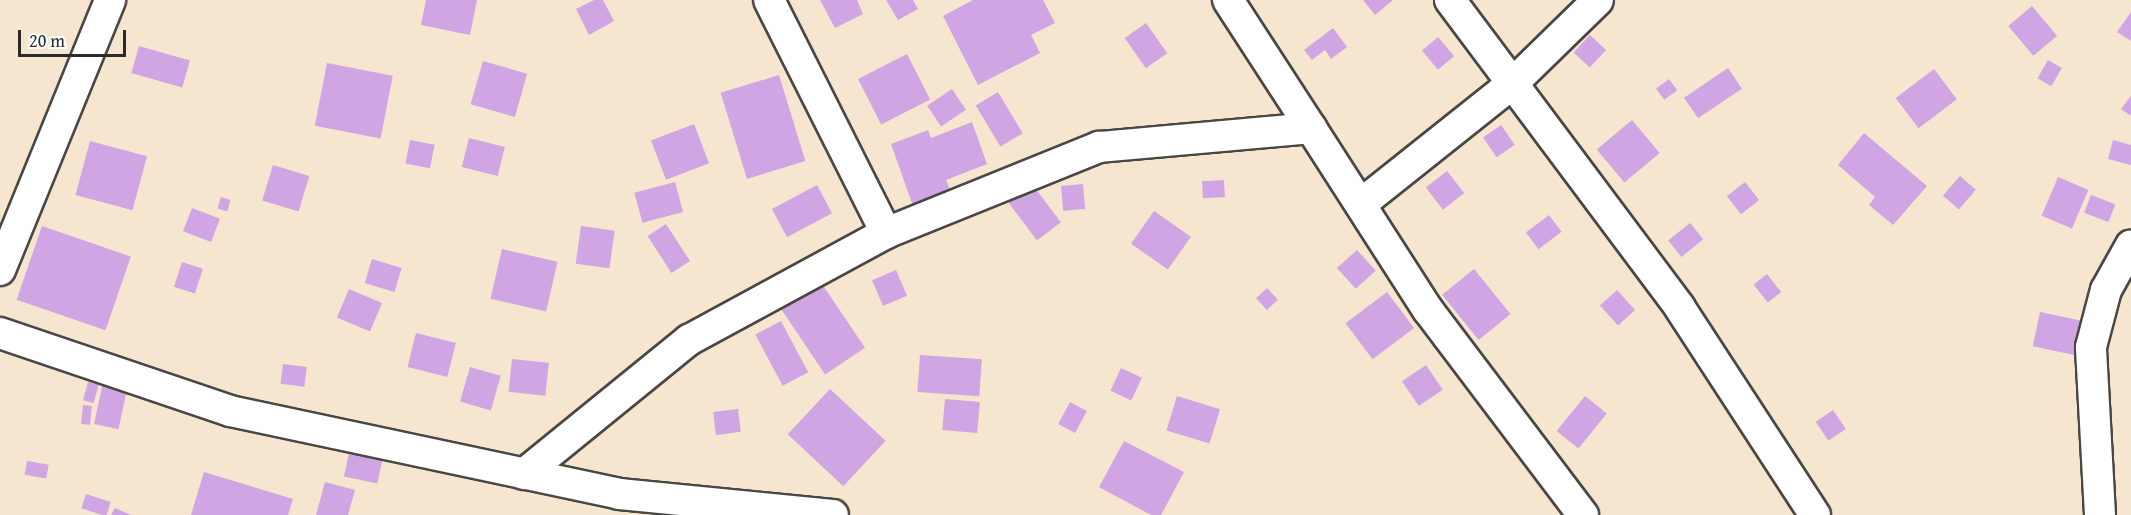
<!DOCTYPE html>
<style>
body{margin:0}
#map{position:relative;width:2131px;height:515px;overflow:hidden;background:#f6e6d0;font-family:"Gentium Book Plus",serif}
div>[style]{position:absolute}
[style*='--x']{left:calc(var(--x)*1px);top:calc(var(--y)*1px);width:calc(var(--w)*1px);rotate:calc(var(--a)*1deg)}
.building>*{inset:0;background:#cfa5e3;transform-origin:0 0}
.roads{filter:drop-shadow(2px 0 #494744) drop-shadow(-2px 0 #494744) drop-shadow(0 2px #494744) drop-shadow(0 -2px #494744)}
.street>*{height:30px;margin:-15px;padding:0 15px;transform-origin:15px;border-radius:15px;background:#fff}
span{translate:-50% -50%;white-space:nowrap;text-align:center;line-height:1.15;-webkit-text-stroke:6px #fff;paint-order:stroke}
.scale{position:absolute;left:18px;top:30px;width:108px;height:27px;box-sizing:border-box;border:3px solid #2b2b2b;border-top:0;padding-left:8px;font-size:18px;line-height:21px;white-space:nowrap;color:#2b2b2b;-webkit-text-stroke:4px #fff;paint-order:stroke}
</style>
<div id="map">
<div class="building">
<i style="clip-path:polygon(426px 0,477px 0,470px 35px,421px 25px)"></i>
<i style="clip-path:polygon(594px 0,603px 0,614px 21px,589px 35px,576px 9px)"></i>
<i style="clip-path:polygon(820px 0,857px 0,863px 14px,835px 28px)"></i>
<i style="clip-path:polygon(886px 0,913px 0,918px 9px,898px 20px)"></i>
<i style="clip-path:polygon(973px 0,1043px 0,1055px 23px,1031px 35px,1040px 53px,978px 85px,943px 16px)"></i>
<i style="clip-path:polygon(1363px 0,1393px 0,1375px 15px)"></i>
<i style="left:2032px;top:6px;width:39px;height:31px;rotate:50deg"></i>
<i style="clip-path:polygon(2131px 12px,2131px 41px,2117px 32px)"></i>
<i style="left:1146px;top:23px;width:37px;height:26px;rotate:55deg"></i>
<i style="clip-path:polygon(1333px 28px,1347px 47px,1331px 59px,1325px 50px,1312px 60px,1304px 50px)"></i>
<i style="left:1590px;top:35px;width:22px;height:24px;rotate:43deg"></i>
<i style="left:1438px;top:37px;width:25px;height:21px;rotate:50deg"></i>
<i style="left:139px;top:46px;width:53px;height:28px;rotate:16deg"></i>
<i style="left:907px;top:54px;width:51px;height:55px;rotate:63deg"></i>
<i style="left:2048px;top:60px;width:16px;height:21px;rotate:30deg"></i>
<i style="left:483px;top:61px;width:46px;height:45px;rotate:16deg"></i>
<i style="left:327px;top:63px;width:67px;height:64px;rotate:11deg"></i>
<i style="left:1728px;top:68px;width:25px;height:53px;rotate:56deg"></i>
<i style="left:1934px;top:69px;width:38px;height:48px;rotate:53deg"></i>
<i style="left:779px;top:75px;width:90px;height:61px;rotate:73deg"></i>
<i style="left:1669px;top:79px;width:14px;height:16px;rotate:54deg"></i>
<i style="left:952px;top:89px;width:25px;height:30px;rotate:56deg"></i>
<i style="left:998px;top:92px;width:48px;height:26px;rotate:59deg"></i>
<i style="clip-path:polygon(2131px 96px,2131px 116px,2121px 109px)"></i>
<i style="left:1632px;top:120px;width:43px;height:46px;rotate:50deg"></i>
<i style="clip-path:polygon(972px 122px,987px 164px,946px 180px,952px 195px,914px 209px,891px 144px,928px 130px,931px 138px)"></i>
<i style="left:694px;top:124px;width:42px;height:46px;rotate:69deg"></i>
<i style="left:1501px;top:125px;width:24px;height:22px;rotate:55deg"></i>
<i style="clip-path:polygon(1864px 133px,1927px 186px,1893px 225px,1869px 205px,1875px 197px,1838px 165px)"></i>
<i style="left:469px;top:138px;width:37px;height:30px;rotate:14deg"></i>
<i style="left:410px;top:140px;width:25px;height:24px;rotate:11deg"></i>
<i style="clip-path:polygon(2113px 140px,2131px 145px,2131px 165px,2108px 159px)"></i>
<i style="left:90px;top:141px;width:59px;height:56px;rotate:15deg"></i>
<i style="left:273px;top:165px;width:38px;height:37px;rotate:17deg"></i>
<i style="left:1447px;top:171px;width:28px;height:27px;rotate:52deg"></i>
<i style="left:1960px;top:176px;width:21px;height:26px;rotate:41deg"></i>
<i style="left:2058px;top:177px;width:33px;height:42px;rotate:23deg"></i>
<i style="left:1224px;top:180px;width:17px;height:22px;rotate:87deg"></i>
<i style="left:675px;top:182px;width:31px;height:42px;rotate:75deg"></i>
<i style="left:1745px;top:182px;width:23px;height:23px;rotate:52deg"></i>
<i style="left:1032px;top:184px;width:48px;height:30px;rotate:53deg"></i>
<i style="left:1083px;top:184px;width:25px;height:22px;rotate:85deg"></i>
<i style="left:817px;top:185px;width:32px;height:51px;rotate:62deg"></i>
<i style="left:2091px;top:195px;width:26px;height:19px;rotate:21deg"></i>
<i style="left:221px;top:197px;width:10px;height:12px;rotate:17deg"></i>
<i style="left:192px;top:208px;width:30px;height:25px;rotate:21deg"></i>
<i style="left:1154px;top:211px;width:45px;height:40px;rotate:35deg"></i>
<i style="left:1549px;top:215px;width:21px;height:29px;rotate:53deg"></i>
<i style="left:1690px;top:223px;width:21px;height:28px;rotate:51deg"></i>
<i style="left:666px;top:224px;width:44px;height:22px;rotate:57deg"></i>
<i style="left:42px;top:226px;width:94px;height:78px;rotate:19deg"></i>
<i style="left:581px;top:226px;width:34px;height:38px;rotate:8deg"></i>
<i style="left:502px;top:249px;width:57px;height:51px;rotate:13deg"></i>
<i style="left:1357px;top:250px;width:28px;height:27px;rotate:48deg"></i>
<i style="left:372px;top:259px;width:31px;height:25px;rotate:17deg"></i>
<i style="left:182px;top:262px;width:22px;height:26px;rotate:18deg"></i>
<i style="left:1474px;top:269px;width:58px;height:41px;rotate:51deg"></i>
<i style="left:896px;top:270px;width:28px;height:26px;rotate:67deg"></i>
<i style="left:1767px;top:274px;width:23px;height:17px;rotate:52deg"></i>
<i style="left:818px;top:278px;width:84px;height:48px;rotate:56deg"></i>
<i style="left:1267px;top:288px;width:16px;height:15px;rotate:47deg"></i>
<i style="left:349px;top:289px;width:36px;height:31px;rotate:23deg"></i>
<i style="left:1617px;top:290px;width:27px;height:23px;rotate:48deg"></i>
<i style="left:1387px;top:292px;width:45px;height:52px;rotate:53deg"></i>
<i style="left:2040px;top:312px;width:45px;height:35px;rotate:12deg"></i>
<i style="left:781px;top:321px;width:58px;height:29px;rotate:62deg"></i>
<i style="left:416px;top:333px;width:41px;height:35px;rotate:14deg"></i>
<i style="left:920px;top:355px;width:62px;height:37px;rotate:4deg"></i>
<i style="left:512px;top:359px;width:37px;height:33px;rotate:6deg"></i>
<i style="left:283px;top:364px;width:24px;height:20px;rotate:7deg"></i>
<i style="left:1426px;top:365px;width:30px;height:29px;rotate:56deg"></i>
<i style="left:470px;top:367px;width:32px;height:36px;rotate:16deg"></i>
<i style="left:1121px;top:368px;width:23px;height:25px;rotate:25deg"></i>
<i style="left:88px;top:382px;width:11px;height:19px;rotate:15deg"></i>
<i style="left:103px;top:382px;width:25px;height:43px;rotate:12deg"></i>
<i style="left:830px;top:389px;width:76px;height:62px;rotate:43deg"></i>
<i style="left:1177px;top:396px;width:45px;height:36px;rotate:17deg"></i>
<i style="left:1585px;top:396px;width:28px;height:45px;rotate:39deg"></i>
<i style="left:945px;top:399px;width:35px;height:31px;rotate:5deg"></i>
<i style="left:1070px;top:402px;width:19px;height:25px;rotate:28deg"></i>
<i style="left:83px;top:405px;width:9px;height:19px;rotate:6deg"></i>
<i style="left:738px;top:409px;width:23px;height:25px;rotate:83deg"></i>
<i style="left:1833px;top:410px;width:23px;height:21px;rotate:56deg"></i>
<i style="clip-path:polygon(1124px 441px,1184px 472px,1161px 515px,1151px 515px,1099px 487px)"></i>
<i style="left:349px;top:453px;width:34px;height:24px;rotate:12deg"></i>
<i style="left:27px;top:461px;width:22px;height:14px;rotate:10deg"></i>
<i style="clip-path:polygon(204px 472px,293px 499px,288px 515px,191px 515px)"></i>
<i style="clip-path:polygon(325px 482px,355px 490px,348px 515px,316px 515px)"></i>
<i style="left:86px;top:494px;width:26px;height:15px;rotate:18deg"></i>
<i style="clip-path:polygon(115px 508px,131px 515px,111px 515px)"></i>
</div>
<div class="roads">
<div class="street">
<i style="--x:769;--y:0;--w:261;--a:63.3"></i>
<i style="--x:1228;--y:0;--w:153;--a:57"></i>
<i style="--x:1450;--y:0;--w:384;--a:53.2"></i>
<i style="--x:1680;--y:308;--w:247;--a:56.9"></i>
<i style="--x:1361;--y:204;--w:193;--a:-38.5"></i>
<i style="--x:1512;--y:84;--w:120;--a:-44.3"></i>
<i style="--x:0;--y:270;--w:292;--a:-67.8"></i>
<i style="--x:0;--y:333;--w:243;--a:18.7"></i>
<i style="--x:230;--y:411;--w:398;--a:12"></i>
<i style="--x:619;--y:494;--w:215;--a:5.6"></i>
<i style="--x:524;--y:474;--w:213;--a:-39.1"></i>
<i style="--x:689;--y:340;--w:224;--a:-28.5"></i>
<i style="--x:886;--y:233;--w:230;--a:-22"></i>
<i style="--x:1099;--y:147;--w:213;--a:-5.1"></i>
<i style="--x:1311;--y:128;--w:216;--a:57.3"></i>
<i style="--x:1428;--y:310;--w:257;--a:52.9"></i>
<i style="--x:2100;--y:515;--w:168;--a:-93.1"></i>
<i style="--x:2091;--y:347;--w:59;--a:-75.3"></i>
<i style="--x:2106;--y:290;--w:51;--a:-60.9"></i>
</div>
</div>
<div class="scale">20 m</div>
</div>
